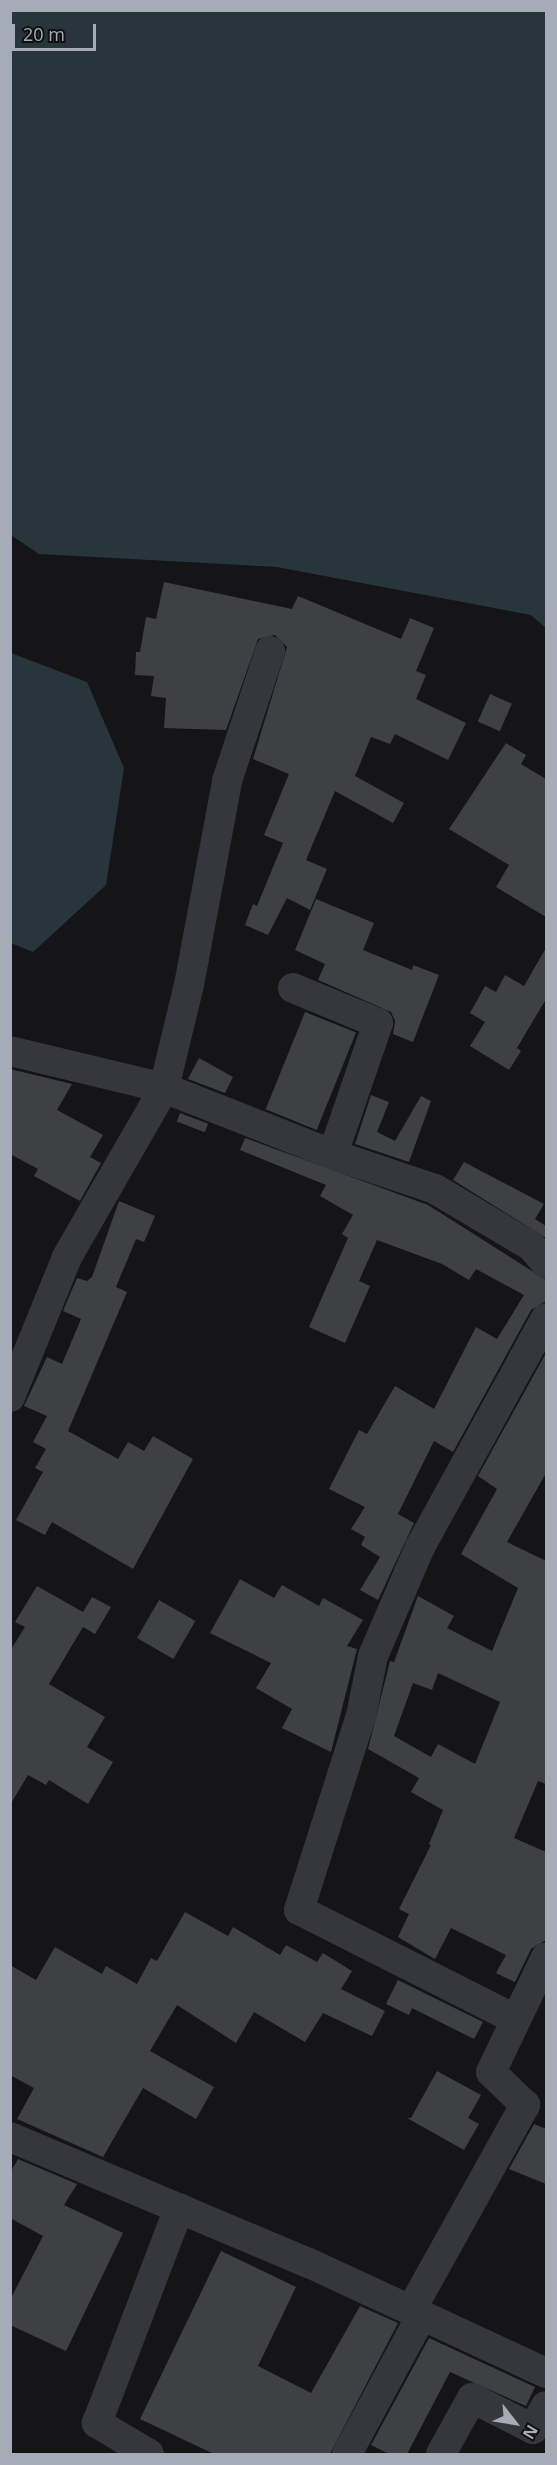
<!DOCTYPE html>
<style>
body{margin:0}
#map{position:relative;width:557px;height:2465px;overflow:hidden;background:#151517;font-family:"Open Sans",sans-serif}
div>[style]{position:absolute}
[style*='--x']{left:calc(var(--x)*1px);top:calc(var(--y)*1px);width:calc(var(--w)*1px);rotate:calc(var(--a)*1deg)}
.water>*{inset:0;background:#29353c}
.building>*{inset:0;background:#3e4044;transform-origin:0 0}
.minor>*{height:30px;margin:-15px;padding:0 15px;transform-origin:15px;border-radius:15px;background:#35373c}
span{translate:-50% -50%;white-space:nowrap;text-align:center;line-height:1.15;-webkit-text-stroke:6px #101012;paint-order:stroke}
.frame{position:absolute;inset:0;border:12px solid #a5acb8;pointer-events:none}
.north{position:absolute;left:485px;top:2393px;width:60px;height:60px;-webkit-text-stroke:4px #101012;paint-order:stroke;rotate:121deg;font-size:16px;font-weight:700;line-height:24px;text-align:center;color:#a5acb8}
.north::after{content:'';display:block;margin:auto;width:21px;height:27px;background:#a5acb8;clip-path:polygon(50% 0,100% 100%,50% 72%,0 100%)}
.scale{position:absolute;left:12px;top:24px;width:84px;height:27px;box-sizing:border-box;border:3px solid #a5acb8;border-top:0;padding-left:8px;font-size:18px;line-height:21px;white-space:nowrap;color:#a5acb8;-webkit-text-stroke:4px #101012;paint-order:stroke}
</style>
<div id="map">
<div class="water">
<i style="clip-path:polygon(10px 11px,546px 11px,546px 628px,531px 615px,277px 567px,39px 554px,11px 535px)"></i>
<i style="clip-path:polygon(11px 653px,87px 682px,124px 768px,106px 885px,33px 952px,11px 943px)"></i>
</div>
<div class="building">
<i style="clip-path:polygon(164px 582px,292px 609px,298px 596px,401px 639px,410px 618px,434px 628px,416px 671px,426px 675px,416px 699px,466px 723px,448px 760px,395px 734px,390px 744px,371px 737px,355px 776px,404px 803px,393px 823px,335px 791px,306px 860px,327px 869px,310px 910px,287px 898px,268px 935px,245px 925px,253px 904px,257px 906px,283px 843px,264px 835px,289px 774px,253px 759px,287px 647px,275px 635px,258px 639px,226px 730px,164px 728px,166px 698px,151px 696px,154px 676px,135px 675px,136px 652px,140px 652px,146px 617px,156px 619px)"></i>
<i style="left:490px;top:694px;width:24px;height:30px;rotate:24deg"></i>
<i style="clip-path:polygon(506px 743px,526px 755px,521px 764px,546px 779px,546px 917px,496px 887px,509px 865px,449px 829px)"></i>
<i style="clip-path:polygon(316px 899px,374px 923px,363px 950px,412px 970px,413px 965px,439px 975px,413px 1042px,393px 1034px,395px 1021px,391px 1012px,318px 980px,325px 964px,295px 950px)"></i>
<i style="clip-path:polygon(546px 948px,546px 999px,517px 1048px,521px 1051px,509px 1070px,470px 1046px,485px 1022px,470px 1013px,485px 986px,496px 992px,505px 975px,524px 986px)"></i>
<i style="left:305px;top:1012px;width:55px;height:105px;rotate:22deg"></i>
<i style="clip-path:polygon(199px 1058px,233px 1077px,225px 1093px,188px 1079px)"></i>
<i style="clip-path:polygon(10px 1069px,72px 1084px,57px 1110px,103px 1135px,90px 1157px,101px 1163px,80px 1201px,34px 1176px,38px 1169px,10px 1154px)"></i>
<i style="clip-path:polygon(371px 1095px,389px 1102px,377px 1132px,395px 1141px,421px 1096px,431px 1101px,409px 1162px,355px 1144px)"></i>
<i style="left:180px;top:1113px;width:30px;height:9px;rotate:21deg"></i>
<i style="clip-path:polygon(245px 1138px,428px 1205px,546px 1280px,546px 1301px,531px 1310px,453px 1452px,434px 1441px,398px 1514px,414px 1523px,378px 1600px,360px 1590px,380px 1557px,361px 1545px,365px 1537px,351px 1529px,365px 1507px,329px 1489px,359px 1430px,367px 1434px,395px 1386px,434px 1409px,476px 1327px,497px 1339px,524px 1295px,476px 1269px,469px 1280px,442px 1264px,377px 1240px,359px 1281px,370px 1286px,345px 1343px,309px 1327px,348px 1238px,342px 1234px,353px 1215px,320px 1196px,326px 1185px,240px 1150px)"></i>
<i style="clip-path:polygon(464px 1162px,544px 1204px,535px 1219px,546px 1226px,546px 1238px,453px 1180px)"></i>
<i style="clip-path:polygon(119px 1201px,155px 1216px,144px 1242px,136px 1239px,116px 1287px,127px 1292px,68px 1431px,118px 1459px,128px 1442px,144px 1451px,153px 1436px,193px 1459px,133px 1569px,52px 1522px,45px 1535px,16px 1520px,43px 1472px,35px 1468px,46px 1449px,33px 1442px,47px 1416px,24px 1406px,47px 1357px,62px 1364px,81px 1319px,63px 1311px,77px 1278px,87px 1281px,92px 1277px)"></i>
<i style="clip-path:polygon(evenodd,546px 1353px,546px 1473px,507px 1542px,546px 1561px,546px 1784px,538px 1781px,514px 1838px,546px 1852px,546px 1940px,531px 1949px,515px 1982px,496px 1973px,506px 1955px,451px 1928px,435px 1959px,398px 1937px,409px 1914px,399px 1909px,431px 1845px,429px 1844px,443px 1810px,411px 1792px,419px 1778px,368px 1749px,390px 1661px,394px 1662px,418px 1596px,454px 1616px,447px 1628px,492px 1651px,518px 1588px,461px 1554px,497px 1489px,478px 1476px,546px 1353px,438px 1673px,500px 1702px,475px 1764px,438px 1744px,431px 1757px,394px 1736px,413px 1683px,432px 1690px,438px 1673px)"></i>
<i style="clip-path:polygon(240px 1579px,274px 1598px,282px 1585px,319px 1606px,323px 1598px,363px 1620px,347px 1646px,357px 1649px,331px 1752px,282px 1728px,292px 1709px,256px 1688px,271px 1663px,210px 1633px)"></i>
<i style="clip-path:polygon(37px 1586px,83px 1612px,92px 1597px,111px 1607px,95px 1634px,83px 1627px,49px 1684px,105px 1717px,87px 1747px,113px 1762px,88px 1804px,49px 1780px,46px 1785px,28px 1775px,10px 1805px,10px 1651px,25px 1627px,15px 1622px)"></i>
<i style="left:159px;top:1600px;width:42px;height:44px;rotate:30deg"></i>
<i style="clip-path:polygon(185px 1912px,228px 1936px,233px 1927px,280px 1955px,286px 1945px,317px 1962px,323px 1953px,352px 1971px,341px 1989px,385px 2011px,372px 2036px,323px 2013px,305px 2042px,254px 2012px,236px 2043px,177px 2005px,150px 2051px,214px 2087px,196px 2119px,143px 2088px,103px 2157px,17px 2119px,34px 2088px,10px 2075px,10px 1965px,36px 1980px,55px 1947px,102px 1974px,106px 1966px,137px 1984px,151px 1958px,157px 1961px)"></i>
<i style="clip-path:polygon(398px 1980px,483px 2022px,474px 2039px,412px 2008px,409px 2015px,386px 2004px)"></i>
<i style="clip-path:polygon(437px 2071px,481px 2095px,468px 2118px,479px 2124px,464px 2150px,407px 2118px,411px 2118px)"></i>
<i style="clip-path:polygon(534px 2124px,546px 2129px,546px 2184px,509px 2169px)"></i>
<i style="clip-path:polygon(18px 2159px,77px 2184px,64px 2205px,123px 2233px,66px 2351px,10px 2325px,10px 2300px,43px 2236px,10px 2218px,10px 2173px)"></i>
<i style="clip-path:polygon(221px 2251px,296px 2287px,258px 2366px,311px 2393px,360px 2306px,398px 2323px,330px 2454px,214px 2454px,140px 2419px)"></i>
<i style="clip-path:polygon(429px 2338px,535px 2387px,526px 2406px,450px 2372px,407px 2454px,389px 2454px,371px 2445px)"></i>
</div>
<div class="minor">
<i style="--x:293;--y:988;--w:92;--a:22.4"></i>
<i style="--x:378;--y:1023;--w:139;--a:109"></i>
<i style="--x:10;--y:1051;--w:158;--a:13.5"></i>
<i style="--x:164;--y:1088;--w:106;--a:-76.4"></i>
<i style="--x:189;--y:985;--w:208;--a:-79.4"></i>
<i style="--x:227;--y:781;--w:137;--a:-71.7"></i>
<i style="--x:10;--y:1397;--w:151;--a:-67.8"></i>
<i style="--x:67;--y:1257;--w:195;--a:-60.1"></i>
<i style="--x:164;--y:1088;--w:186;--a:21.5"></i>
<i style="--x:337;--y:1156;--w:103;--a:18.6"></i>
<i style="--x:435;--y:1189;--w:112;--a:30.7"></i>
<i style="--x:531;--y:1246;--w:23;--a:49"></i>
<i style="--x:515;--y:2019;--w:242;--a:-153.2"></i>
<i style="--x:299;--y:1910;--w:204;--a:-72.3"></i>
<i style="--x:361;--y:1716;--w:61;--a:-78.7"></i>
<i style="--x:373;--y:1656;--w:119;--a:-66.7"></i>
<i style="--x:420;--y:1547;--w:261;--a:-61.2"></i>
<i style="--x:10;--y:2137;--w:324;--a:22.9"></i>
<i style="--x:309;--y:2263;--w:261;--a:24.9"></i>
<i style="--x:411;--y:2310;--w:235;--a:-60.9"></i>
<i style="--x:525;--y:2105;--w:47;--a:-135.9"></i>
<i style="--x:491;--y:2072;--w:127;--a:-64.4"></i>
<i style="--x:149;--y:2454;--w:61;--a:-149.2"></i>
<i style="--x:97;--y:2423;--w:230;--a:-69.1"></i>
<i style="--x:347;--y:2454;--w:158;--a:-61.7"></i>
<i style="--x:441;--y:2454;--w:64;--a:-61"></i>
<i style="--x:472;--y:2398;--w:68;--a:26.9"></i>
<i style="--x:533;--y:2429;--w:26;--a:-61"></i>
</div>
<div class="frame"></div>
<div class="north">N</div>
<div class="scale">20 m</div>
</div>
